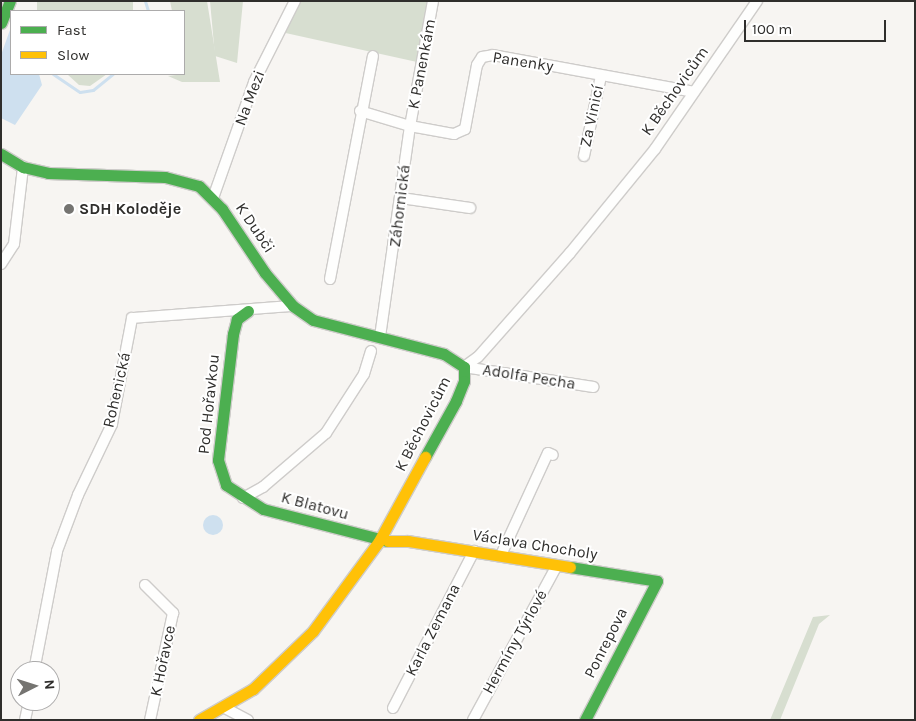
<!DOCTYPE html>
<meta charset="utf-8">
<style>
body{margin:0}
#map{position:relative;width:916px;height:721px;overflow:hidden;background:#f7f5f2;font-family:Karla,sans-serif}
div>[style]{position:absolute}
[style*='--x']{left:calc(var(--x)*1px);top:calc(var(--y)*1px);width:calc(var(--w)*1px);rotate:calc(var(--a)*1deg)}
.green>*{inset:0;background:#d7ded0;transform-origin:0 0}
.water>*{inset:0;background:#cee0ef}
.round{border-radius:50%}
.stream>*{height:3px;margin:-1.5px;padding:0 1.5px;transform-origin:1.5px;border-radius:1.5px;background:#cee0ef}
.roads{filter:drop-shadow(1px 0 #ceccca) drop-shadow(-1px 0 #ceccca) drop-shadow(0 1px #ceccca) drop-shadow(0 -1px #ceccca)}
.street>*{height:10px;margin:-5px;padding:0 5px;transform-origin:5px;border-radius:5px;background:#fefefd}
.fast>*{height:11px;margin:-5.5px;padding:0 5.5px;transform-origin:5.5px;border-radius:5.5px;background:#4caf50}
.slow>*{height:11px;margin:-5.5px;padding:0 5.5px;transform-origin:5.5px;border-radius:5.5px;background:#ffc107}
.dots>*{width:14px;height:14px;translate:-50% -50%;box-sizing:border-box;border:2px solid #fff;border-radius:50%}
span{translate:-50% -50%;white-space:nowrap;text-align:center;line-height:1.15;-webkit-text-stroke:4px #fff;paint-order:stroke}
.street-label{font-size:16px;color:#2f2e2c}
.poi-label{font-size:16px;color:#2f2e2c;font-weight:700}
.left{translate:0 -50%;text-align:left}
.frame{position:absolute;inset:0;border:2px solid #2f2e2c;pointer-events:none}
.legend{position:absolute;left:10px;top:10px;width:175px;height:65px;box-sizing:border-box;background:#fff;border:1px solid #acabab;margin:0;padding:6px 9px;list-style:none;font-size:15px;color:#2f2e2c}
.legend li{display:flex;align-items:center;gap:10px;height:25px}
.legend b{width:25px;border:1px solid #acabab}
.north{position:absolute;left:10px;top:661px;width:50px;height:50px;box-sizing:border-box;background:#fff;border:1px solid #acabab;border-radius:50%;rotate:85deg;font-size:14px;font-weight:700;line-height:20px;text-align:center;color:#2f2e2c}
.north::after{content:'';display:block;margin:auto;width:18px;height:22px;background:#757471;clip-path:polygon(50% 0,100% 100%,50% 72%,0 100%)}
.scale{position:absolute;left:744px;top:20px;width:142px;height:22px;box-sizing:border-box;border:2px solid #2f2e2c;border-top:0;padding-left:6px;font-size:15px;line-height:18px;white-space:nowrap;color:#2f2e2c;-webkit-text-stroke:4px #fff;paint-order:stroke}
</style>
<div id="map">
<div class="green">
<i style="left:37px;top:1px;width:96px;height:10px"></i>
<i style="clip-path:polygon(170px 1px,207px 1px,220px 82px,182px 82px,168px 76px,184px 74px,184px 11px,172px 11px)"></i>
<i style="clip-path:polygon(210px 1px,243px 1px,237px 63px,215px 56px)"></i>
<i style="clip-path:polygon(294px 1px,433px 1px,417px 62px,281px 32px)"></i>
<i style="clip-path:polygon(67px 74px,107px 74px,90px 86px,79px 85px)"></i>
<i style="clip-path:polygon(830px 615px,819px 624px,780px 720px,770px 720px,813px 617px)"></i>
</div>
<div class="water">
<i style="clip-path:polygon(11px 27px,11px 74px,39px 74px,42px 85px,15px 125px,1px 118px,1px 55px)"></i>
<i class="round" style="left:203px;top:515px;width:20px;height:20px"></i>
</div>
<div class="stream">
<i style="--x:145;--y:1;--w:10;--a:73"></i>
<i style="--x:53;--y:74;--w:32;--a:34"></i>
<i style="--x:80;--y:92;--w:13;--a:-9"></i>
<i style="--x:93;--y:90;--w:26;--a:-39"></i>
</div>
<div class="roads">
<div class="street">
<i style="--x:433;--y:1;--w:127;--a:100.4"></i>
<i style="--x:410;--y:126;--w:45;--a:10.3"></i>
<i style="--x:454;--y:134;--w:12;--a:-24"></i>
<i style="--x:465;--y:129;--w:65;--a:-79.4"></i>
<i style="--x:477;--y:65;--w:9;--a:-58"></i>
<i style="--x:482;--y:57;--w:11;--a:-10"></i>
<i style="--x:493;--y:55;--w:204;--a:10.4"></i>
<i style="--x:360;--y:111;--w:52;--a:16.7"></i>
<i style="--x:410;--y:126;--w:213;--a:98.1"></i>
<i style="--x:584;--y:156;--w:82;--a:-78"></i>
<i style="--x:213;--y:198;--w:123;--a:-70.5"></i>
<i style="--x:254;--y:82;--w:91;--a:-63.2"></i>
<i style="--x:401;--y:198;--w:70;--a:8.2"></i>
<i style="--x:1;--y:264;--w:24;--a:-57"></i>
<i style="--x:14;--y:244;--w:78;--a:-83.3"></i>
<i style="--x:330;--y:279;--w:227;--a:-79.1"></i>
<i style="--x:464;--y:367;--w:17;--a:-36"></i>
<i style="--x:478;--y:357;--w:139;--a:-48.5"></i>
<i style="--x:570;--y:253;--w:134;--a:-50.7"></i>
<i style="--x:655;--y:149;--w:180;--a:-55.4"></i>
<i style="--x:464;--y:367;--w:131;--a:8.8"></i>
<i style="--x:243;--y:498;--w:23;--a:-29"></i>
<i style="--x:263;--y:487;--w:83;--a:-40.6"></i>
<i style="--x:326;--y:433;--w:70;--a:-57.2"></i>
<i style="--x:364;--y:374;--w:24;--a:-73"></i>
<i style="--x:501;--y:555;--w:112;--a:-65.3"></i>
<i style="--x:548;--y:453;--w:5;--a:22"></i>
<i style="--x:145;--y:585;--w:40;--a:45"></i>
<i style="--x:173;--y:613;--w:109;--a:102.1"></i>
<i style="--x:34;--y:671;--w:122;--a:-79.1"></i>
<i style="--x:57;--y:551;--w:60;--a:-69.4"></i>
<i style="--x:78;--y:495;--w:79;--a:-64.4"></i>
<i style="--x:112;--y:424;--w:108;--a:-79.3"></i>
<i style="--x:132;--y:318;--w:161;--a:-4.3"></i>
<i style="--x:225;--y:708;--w:26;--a:28"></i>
<i style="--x:393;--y:708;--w:177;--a:-62.7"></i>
<i style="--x:25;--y:720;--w:19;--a:-78"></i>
<i style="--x:473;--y:720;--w:176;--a:-61.5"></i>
</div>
<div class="fast">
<i style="--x:1;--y:23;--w:24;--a:-68"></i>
<i style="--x:1;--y:154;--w:26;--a:31"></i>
<i style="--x:23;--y:167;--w:26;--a:13"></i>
<i style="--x:48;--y:173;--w:117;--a:2"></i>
<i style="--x:165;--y:177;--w:35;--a:15"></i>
<i style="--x:199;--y:186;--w:33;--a:45"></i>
<i style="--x:222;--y:209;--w:77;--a:56.1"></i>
<i style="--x:265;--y:273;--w:43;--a:49.7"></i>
<i style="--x:293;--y:306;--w:24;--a:35"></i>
<i style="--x:313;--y:320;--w:135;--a:14.5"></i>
<i style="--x:444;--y:354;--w:24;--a:33"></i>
<i style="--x:464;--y:367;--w:14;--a:90"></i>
<i style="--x:464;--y:381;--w:22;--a:112"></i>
<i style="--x:456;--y:401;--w:64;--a:119"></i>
<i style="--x:248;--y:311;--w:14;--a:144"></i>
<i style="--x:237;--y:319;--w:16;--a:105"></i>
<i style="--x:233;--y:334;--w:127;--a:96.8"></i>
<i style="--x:218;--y:460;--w:26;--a:72"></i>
<i style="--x:226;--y:485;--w:44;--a:33"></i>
<i style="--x:263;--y:509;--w:129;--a:14.4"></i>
<i style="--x:570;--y:567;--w:88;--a:9.1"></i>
<i style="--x:657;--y:581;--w:157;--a:117.4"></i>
</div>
<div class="slow">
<i style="--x:388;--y:541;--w:20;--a:0"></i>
<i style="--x:408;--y:541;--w:164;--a:9.1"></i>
<i style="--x:199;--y:720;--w:62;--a:-29.9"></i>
<i style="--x:253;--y:689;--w:83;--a:-44"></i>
<i style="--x:313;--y:631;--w:112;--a:-53.7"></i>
<i style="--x:379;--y:541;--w:96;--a:-61.3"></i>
</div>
</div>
<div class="dots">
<i style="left:69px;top:209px;background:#757471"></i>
</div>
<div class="street-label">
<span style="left:523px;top:62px;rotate:9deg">Panenky</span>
<span style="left:422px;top:64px;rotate:-79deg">K Panenkám</span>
<span style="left:675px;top:91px;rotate:-55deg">K Běchovicům</span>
<span style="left:250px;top:98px;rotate:-69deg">Na Mezi</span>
<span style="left:592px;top:116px;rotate:-78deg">Za Vinicí</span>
<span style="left:400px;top:206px;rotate:-83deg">Záhornická</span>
<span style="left:255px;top:228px;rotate:56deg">K Dubči</span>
<span style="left:529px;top:377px;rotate:9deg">Adolfa Pecha</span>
<span style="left:117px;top:390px;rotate:-77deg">Rohenická</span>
<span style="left:209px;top:404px;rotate:-84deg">Pod Hořavkou</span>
<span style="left:423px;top:424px;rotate:-63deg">K Běchovicům</span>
<span style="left:315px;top:506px;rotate:15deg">K Blatovu</span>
<span style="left:535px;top:545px;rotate:9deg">Václava Chocholy</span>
<span style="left:433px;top:630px;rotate:-63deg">Karla Zemana</span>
<span style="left:515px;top:642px;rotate:-61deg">Hermíny Týrlové</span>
<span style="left:606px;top:643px;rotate:-63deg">Ponrepova</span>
<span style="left:163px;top:661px;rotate:-78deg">K Hořavce</span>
</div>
<div class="poi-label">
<span class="left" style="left:79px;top:209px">SDH Koloděje</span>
</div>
<div class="frame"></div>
<ul class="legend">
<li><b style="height:6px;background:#4caf50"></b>Fast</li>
<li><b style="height:6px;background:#ffc107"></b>Slow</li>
</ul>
<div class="north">N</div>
<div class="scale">100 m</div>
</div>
